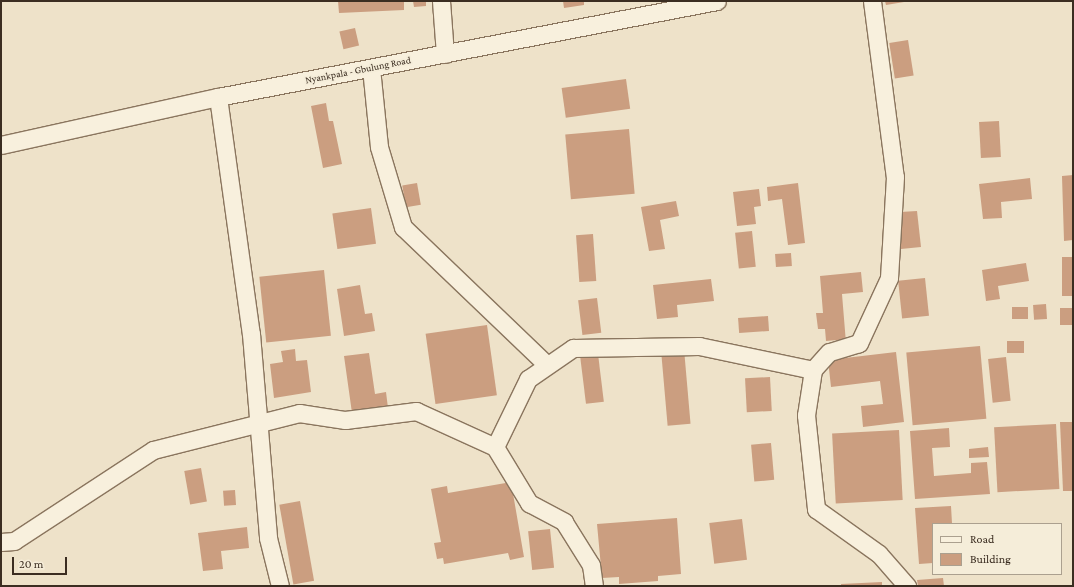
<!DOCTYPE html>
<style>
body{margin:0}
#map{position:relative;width:1074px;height:587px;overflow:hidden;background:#eee2c9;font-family:"Crimson Pro",serif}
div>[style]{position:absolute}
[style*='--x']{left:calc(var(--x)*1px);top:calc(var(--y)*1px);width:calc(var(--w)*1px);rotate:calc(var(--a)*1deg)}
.building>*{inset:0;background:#cb9e80;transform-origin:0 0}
.roads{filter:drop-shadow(1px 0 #8a755e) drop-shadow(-1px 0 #8a755e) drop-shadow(0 1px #8a755e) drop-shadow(0 -1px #8a755e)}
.street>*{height:17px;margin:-8.5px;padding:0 8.5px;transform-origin:8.5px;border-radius:8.5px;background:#f8f0dd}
span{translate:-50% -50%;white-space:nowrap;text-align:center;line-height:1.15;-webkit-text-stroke:3.5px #f5edd9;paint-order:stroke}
.street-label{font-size:10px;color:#3b2d21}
.frame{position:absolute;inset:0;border:2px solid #3b2d21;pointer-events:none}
.legend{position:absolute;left:932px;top:523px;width:130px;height:52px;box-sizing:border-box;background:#f5edd9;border:1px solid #aba08f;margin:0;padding:5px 7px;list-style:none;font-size:12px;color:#3b2d21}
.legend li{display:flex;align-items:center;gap:8px;height:20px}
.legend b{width:20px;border:1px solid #aba08f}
.scale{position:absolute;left:12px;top:557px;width:55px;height:18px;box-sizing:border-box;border:2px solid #3b2d21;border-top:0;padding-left:5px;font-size:12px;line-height:14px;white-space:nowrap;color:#3b2d21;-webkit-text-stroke:3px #f5edd9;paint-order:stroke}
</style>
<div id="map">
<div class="building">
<i style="clip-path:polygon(338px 1px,404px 1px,404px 10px,339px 13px)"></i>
<i style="clip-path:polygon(413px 1px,426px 1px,426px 6px,414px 7px)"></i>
<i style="clip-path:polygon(563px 1px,584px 1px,584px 5px,564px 8px)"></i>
<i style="clip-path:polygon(885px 1px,904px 1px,904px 2px,886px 5px)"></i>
<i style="left:355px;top:28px;width:18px;height:16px;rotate:77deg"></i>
<i style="left:908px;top:40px;width:36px;height:19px;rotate:81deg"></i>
<i style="left:626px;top:79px;width:30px;height:65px;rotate:82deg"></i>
<i style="clip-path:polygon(326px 103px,329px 121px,333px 121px,342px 164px,323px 168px,311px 106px)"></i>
<i style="left:999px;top:121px;width:36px;height:20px;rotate:87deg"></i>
<i style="left:629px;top:129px;width:65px;height:64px;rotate:85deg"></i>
<i style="clip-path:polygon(1073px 175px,1073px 240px,1064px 241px,1062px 176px)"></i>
<i style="clip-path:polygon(1030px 178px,1032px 199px,1001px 202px,1002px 218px,983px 219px,979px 184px)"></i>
<i style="left:417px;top:183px;width:22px;height:15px;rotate:80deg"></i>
<i style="clip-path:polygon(798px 183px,805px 243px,788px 245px,782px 199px,768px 201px,767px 187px)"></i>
<i style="clip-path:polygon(759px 189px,761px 206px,754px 207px,756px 224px,737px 226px,733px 192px)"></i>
<i style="clip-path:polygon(676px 201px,679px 216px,660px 220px,665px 249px,649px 251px,641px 207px)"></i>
<i style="left:371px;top:208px;width:36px;height:39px;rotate:82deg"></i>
<i style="clip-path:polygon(917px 211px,921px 247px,901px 249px,897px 219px,900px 212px)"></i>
<i style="left:752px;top:231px;width:36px;height:17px;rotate:84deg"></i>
<i style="left:593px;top:234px;width:47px;height:17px;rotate:86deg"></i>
<i style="left:791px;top:253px;width:13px;height:16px;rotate:86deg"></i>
<i style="left:1062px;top:257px;width:11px;height:39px"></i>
<i style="clip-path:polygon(1026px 263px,1029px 281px,998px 286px,1000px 299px,986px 301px,982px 270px)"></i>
<i style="left:324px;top:270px;width:66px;height:65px;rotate:84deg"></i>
<i style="clip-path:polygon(861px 272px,863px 292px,842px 294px,846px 343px,838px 344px,837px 340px,826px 341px,825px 329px,818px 329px,816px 313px,823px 313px,820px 276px)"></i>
<i style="left:925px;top:278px;width:38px;height:27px;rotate:84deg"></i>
<i style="clip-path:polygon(711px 279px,714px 301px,677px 305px,678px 317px,657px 319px,653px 285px)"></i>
<i style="clip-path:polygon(360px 285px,365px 314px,372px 313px,375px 331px,344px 336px,337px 289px)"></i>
<i style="left:597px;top:298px;width:35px;height:19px;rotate:83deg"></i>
<i style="left:1046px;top:304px;width:15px;height:13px;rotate:86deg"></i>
<i style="left:1028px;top:307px;width:12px;height:16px;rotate:90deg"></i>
<i style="left:1060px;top:308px;width:13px;height:17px"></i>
<i style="left:768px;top:316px;width:15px;height:30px;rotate:86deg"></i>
<i style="left:487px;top:325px;width:71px;height:62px;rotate:82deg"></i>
<i style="left:1007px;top:341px;width:17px;height:12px"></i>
<i style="left:980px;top:346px;width:73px;height:74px;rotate:85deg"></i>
<i style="clip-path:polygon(295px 349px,296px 361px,307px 360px,311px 392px,274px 398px,270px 364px,283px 362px,281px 351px)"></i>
<i style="left:684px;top:349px;width:75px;height:23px;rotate:85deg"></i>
<i style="clip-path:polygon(896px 352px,904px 422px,863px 427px,861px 406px,883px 404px,880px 381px,831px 387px,828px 360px)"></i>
<i style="clip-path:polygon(369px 353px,375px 394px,386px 392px,388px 408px,352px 413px,344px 356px)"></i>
<i style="left:598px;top:354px;width:48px;height:18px;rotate:83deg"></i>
<i style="left:1006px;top:357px;width:44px;height:18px;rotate:84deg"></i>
<i style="left:770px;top:377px;width:34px;height:25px;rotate:87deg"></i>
<i style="clip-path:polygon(1060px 422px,1073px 422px,1073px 491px,1063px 491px)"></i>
<i style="left:1056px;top:424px;width:65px;height:62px;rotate:87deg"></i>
<i style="clip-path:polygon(949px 428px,950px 447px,932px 448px,934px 476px,971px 473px,971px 463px,987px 462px,990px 494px,915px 499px,910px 431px)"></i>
<i style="left:899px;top:430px;width:70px;height:67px;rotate:87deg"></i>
<i style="left:771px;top:443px;width:37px;height:20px;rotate:85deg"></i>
<i style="clip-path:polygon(988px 447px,989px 457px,969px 458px,969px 449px)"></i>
<i style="left:201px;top:468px;width:34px;height:17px;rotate:80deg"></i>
<i style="clip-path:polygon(511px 482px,524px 557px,510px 560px,508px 553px,444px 564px,443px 558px,437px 559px,434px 543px,441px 542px,431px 489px,447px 486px,448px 493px)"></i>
<i style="left:235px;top:490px;width:15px;height:12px;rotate:86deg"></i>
<i style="left:300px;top:501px;width:81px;height:21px;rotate:80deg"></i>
<i style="clip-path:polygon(951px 506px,952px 523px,933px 524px,933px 563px,919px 564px,915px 508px)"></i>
<i style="clip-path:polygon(677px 518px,681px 574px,658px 576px,658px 581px,619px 584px,619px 577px,602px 578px,597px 524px)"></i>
<i style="left:742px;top:519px;width:41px;height:33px;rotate:83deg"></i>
<i style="clip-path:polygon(247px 527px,249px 548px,221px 551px,223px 569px,203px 571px,198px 533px)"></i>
<i style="left:550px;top:529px;width:39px;height:22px;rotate:84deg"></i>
<i style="clip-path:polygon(943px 578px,944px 586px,918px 586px,917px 580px)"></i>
<i style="clip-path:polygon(882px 582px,882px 586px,841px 586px,841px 584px)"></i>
</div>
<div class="roads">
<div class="street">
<i style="--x:441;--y:1;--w:53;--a:85.7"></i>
<i style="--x:872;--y:1;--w:177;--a:82.6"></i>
<i style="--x:895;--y:177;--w:101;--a:93.4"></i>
<i style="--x:889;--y:278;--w:72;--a:114.8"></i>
<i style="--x:859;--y:343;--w:31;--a:163"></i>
<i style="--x:829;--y:352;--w:24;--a:132"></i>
<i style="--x:813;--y:370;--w:46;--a:98.8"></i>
<i style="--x:806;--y:415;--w:95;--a:83.9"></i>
<i style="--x:816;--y:509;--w:77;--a:35.5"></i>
<i style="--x:879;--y:554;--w:43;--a:48.8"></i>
<i style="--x:371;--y:68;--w:79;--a:84.2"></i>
<i style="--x:379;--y:147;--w:84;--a:73.3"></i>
<i style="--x:403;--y:227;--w:199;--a:43.8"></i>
<i style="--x:218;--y:97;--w:239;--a:82.1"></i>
<i style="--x:251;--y:334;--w:205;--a:85.2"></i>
<i style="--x:268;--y:538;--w:49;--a:76"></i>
<i style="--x:1;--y:145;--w:222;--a:-12.5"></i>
<i style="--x:218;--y:97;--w:508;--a:-10.89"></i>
<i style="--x:495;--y:447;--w:76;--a:-64.1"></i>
<i style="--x:528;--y:379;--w:55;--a:-34.6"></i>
<i style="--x:573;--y:348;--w:126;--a:-0.9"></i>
<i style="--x:699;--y:346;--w:116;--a:11.9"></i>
<i style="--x:1;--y:542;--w:13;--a:-4"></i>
<i style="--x:14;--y:541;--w:166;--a:-33.2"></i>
<i style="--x:153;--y:450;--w:151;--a:-14.2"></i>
<i style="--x:299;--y:413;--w:47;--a:8.7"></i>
<i style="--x:345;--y:420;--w:72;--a:-7.2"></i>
<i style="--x:416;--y:411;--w:87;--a:24.5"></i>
<i style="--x:495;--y:447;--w:66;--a:58.7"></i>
<i style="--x:529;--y:503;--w:40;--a:28"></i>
<i style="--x:564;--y:522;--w:51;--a:57.9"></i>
<i style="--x:591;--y:565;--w:21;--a:82"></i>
</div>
</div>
<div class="street-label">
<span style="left:358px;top:70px;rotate:-11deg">Nyankpala - Gbulung Road</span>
</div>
<div class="frame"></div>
<ul class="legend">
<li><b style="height:5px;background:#f8f0dd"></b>Road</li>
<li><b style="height:11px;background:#cb9e80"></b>Building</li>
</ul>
<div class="scale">20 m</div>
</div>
